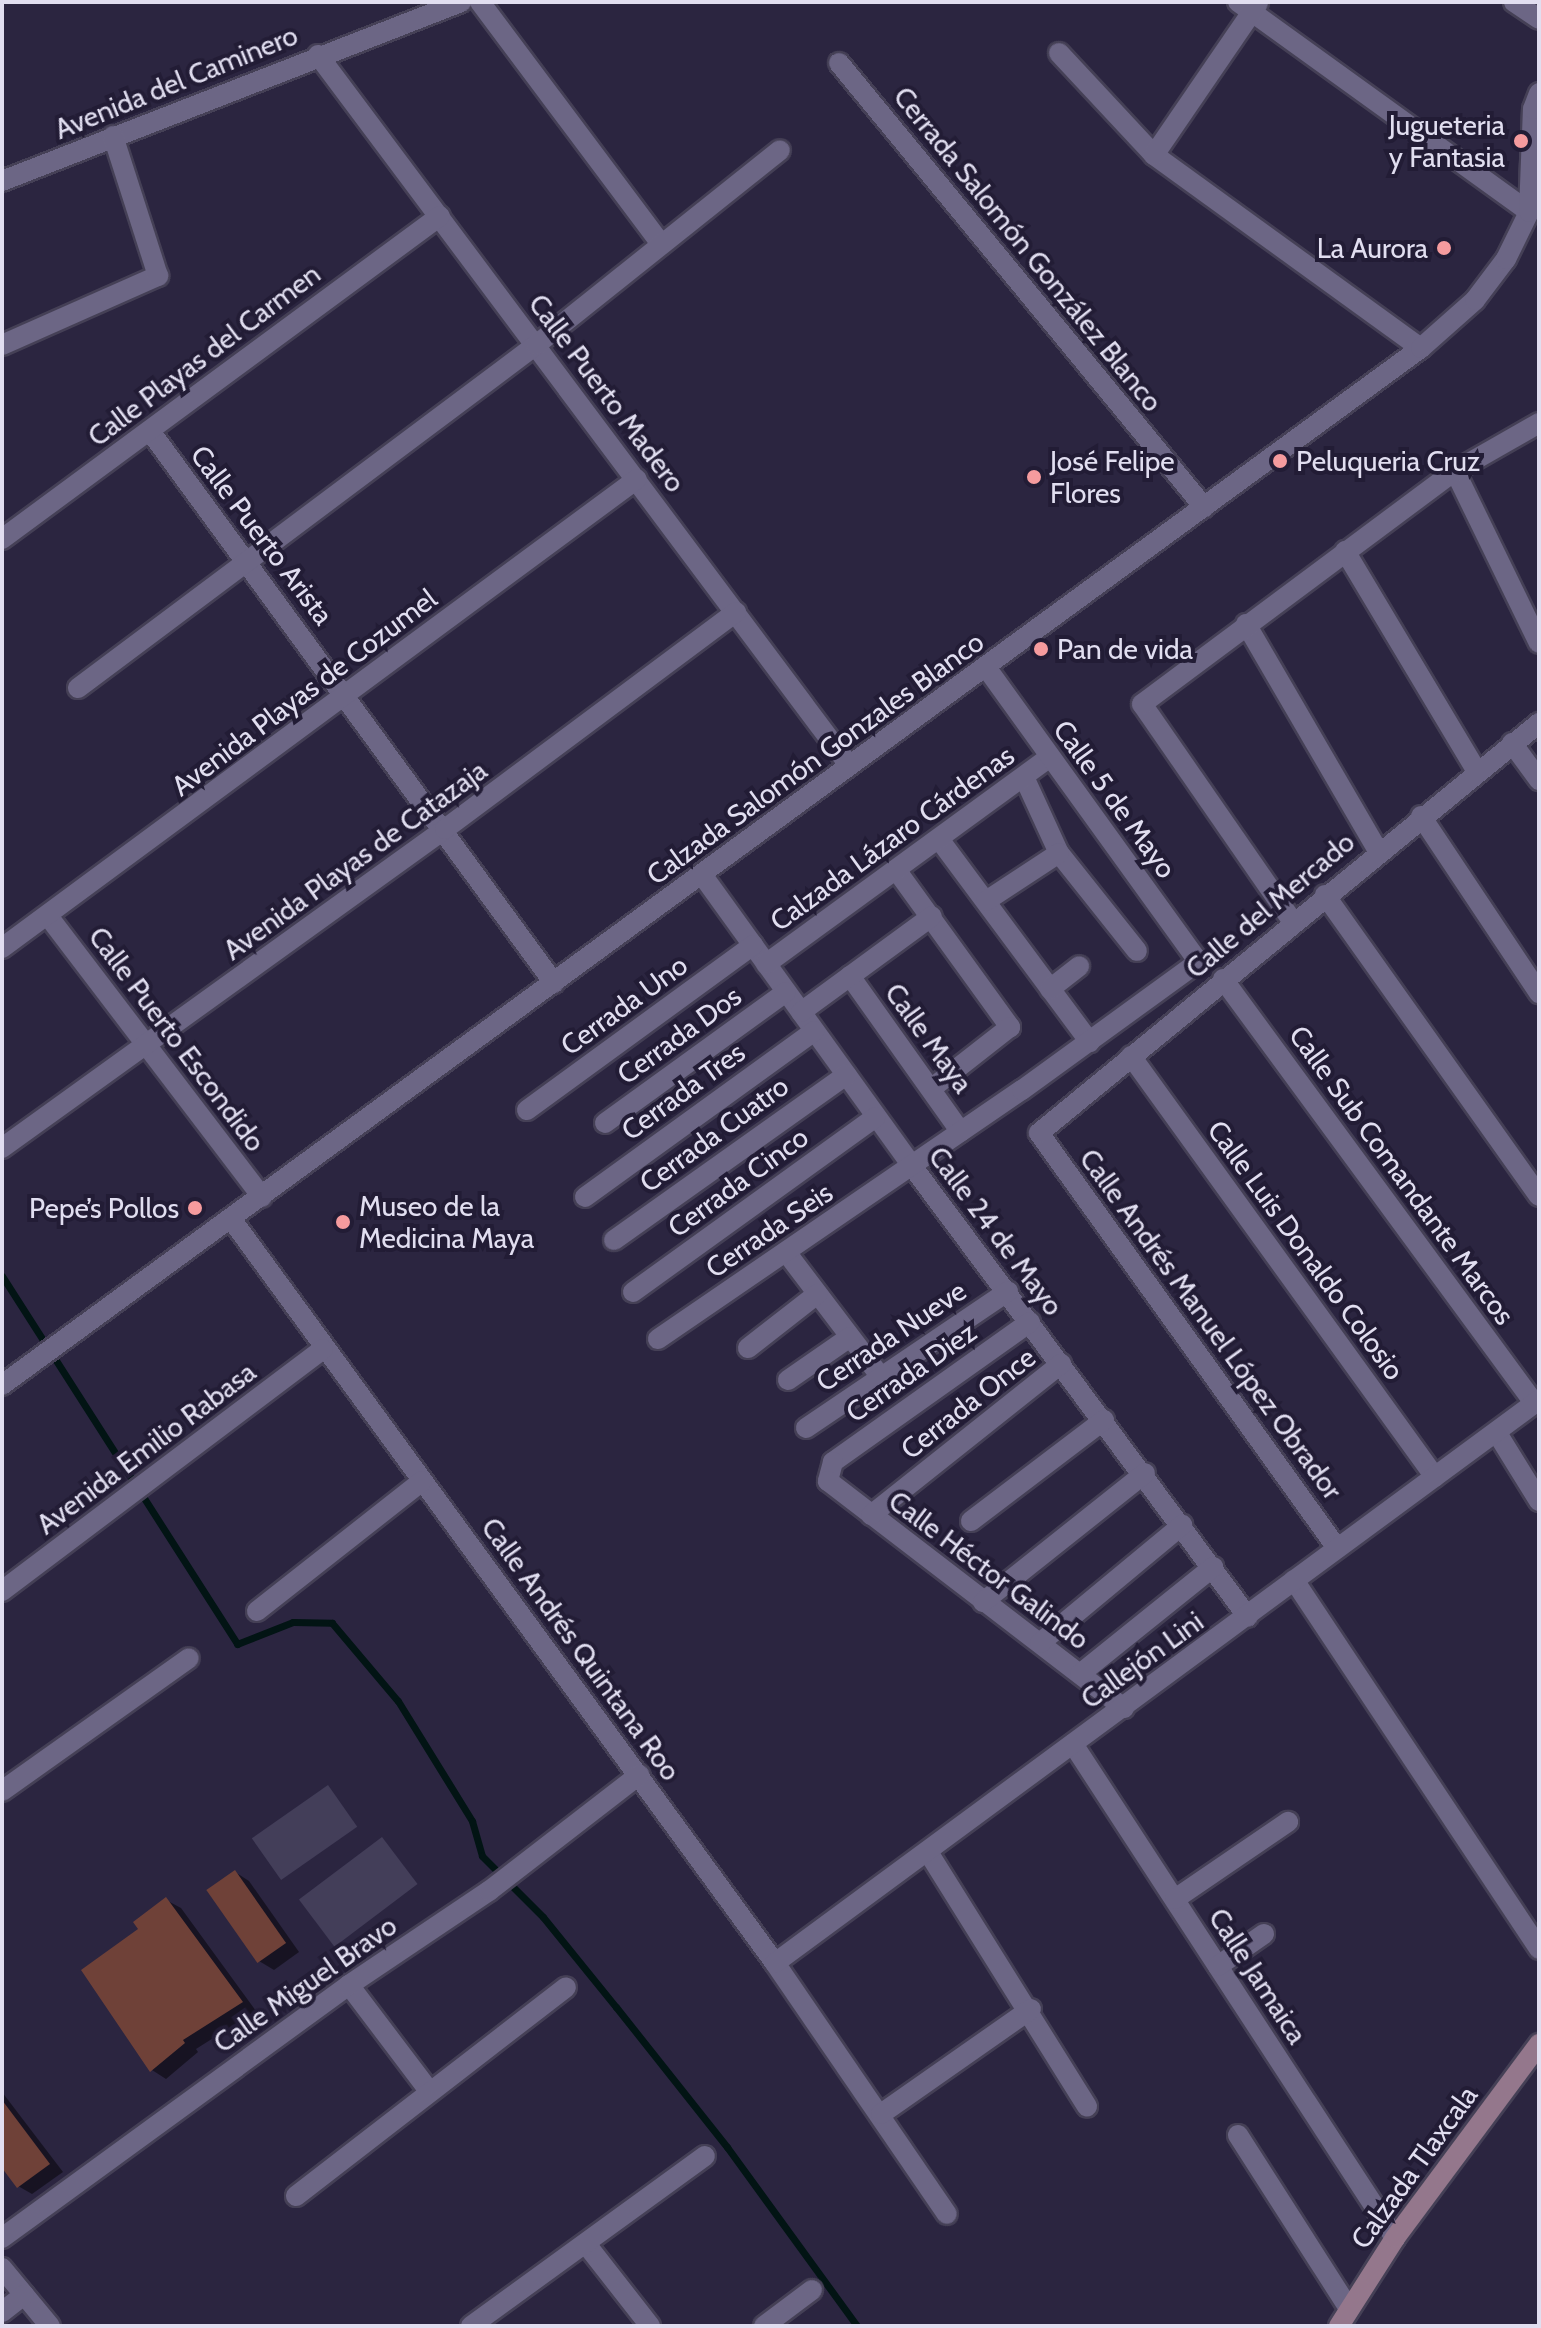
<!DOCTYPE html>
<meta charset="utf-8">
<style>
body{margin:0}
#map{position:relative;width:1541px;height:2328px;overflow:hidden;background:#2b2540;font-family:Cabin,sans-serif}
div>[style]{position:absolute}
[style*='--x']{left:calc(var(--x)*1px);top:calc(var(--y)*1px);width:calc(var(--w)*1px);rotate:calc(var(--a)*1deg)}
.green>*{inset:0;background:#433e59;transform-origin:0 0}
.shadow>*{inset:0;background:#0007}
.stream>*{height:7px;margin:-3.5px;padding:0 3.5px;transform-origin:3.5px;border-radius:3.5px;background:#021414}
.building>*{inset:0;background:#6f4138;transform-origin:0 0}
.roads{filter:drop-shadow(2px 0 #454056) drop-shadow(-2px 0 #454056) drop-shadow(0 2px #454056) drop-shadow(0 -2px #454056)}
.minor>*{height:20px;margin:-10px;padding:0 10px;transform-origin:10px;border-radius:10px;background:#6c6685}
.tertiary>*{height:20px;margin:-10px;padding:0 10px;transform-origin:10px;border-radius:10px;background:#6c6685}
.secondary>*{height:20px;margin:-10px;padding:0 10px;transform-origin:10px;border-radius:10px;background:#94778c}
.dots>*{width:22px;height:22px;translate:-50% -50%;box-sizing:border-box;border:4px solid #221c35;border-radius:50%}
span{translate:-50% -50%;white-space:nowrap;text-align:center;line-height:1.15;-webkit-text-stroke:8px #221c35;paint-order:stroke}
.street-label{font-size:28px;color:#e1def0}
.poi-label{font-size:28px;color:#e1def0}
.right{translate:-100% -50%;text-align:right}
.left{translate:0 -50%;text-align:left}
.frame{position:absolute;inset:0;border:4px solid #e1def0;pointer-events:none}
</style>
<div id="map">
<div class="green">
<i style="left:328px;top:1785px;width:51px;height:93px;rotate:55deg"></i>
<i style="left:382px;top:1837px;width:59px;height:104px;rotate:53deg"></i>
</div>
<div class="shadow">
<i style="clip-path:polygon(235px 1872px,249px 1881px,299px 1952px,274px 1970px,259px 1961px)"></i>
<i style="clip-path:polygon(166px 1900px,181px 1908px,256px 2011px,196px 2049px,198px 2052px,166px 2079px,152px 2070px,140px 1929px)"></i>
<i style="clip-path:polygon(2px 2092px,63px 2172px,32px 2194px,18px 2186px,2px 2164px)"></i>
</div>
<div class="stream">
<i style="--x:2;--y:1276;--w:437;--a:57.4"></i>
<i style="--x:237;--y:1644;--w:60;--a:-21.4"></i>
<i style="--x:293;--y:1622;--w:39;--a:1"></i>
<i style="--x:332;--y:1623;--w:102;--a:49.8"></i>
<i style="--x:398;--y:1701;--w:141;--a:58.3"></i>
<i style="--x:472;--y:1821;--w:36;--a:74"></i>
<i style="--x:482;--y:1856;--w:86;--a:45"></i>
<i style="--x:543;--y:1917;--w:116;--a:51"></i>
<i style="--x:616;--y:2007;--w:179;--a:51.6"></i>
<i style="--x:727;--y:2147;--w:221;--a:54"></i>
</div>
<div class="building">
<i style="left:235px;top:1870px;width:89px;height:35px;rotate:55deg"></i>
<i style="clip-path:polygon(166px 1897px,243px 2002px,183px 2040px,185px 2043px,150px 2072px,81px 1970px,138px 1929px,133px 1922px)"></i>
<i style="clip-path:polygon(2px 2100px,50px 2164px,17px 2188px,2px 2168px)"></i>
</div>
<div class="roads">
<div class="minor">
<i style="--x:480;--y:2;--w:302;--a:53.2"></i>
<i style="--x:1238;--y:2;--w:359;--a:35.8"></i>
<i style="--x:1514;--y:2;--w:30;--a:34"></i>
<i style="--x:1059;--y:53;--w:139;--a:47"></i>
<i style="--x:1154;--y:155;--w:329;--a:35.9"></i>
<i style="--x:318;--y:55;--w:887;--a:53.21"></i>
<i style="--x:839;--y:63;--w:575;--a:50.58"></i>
<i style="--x:1154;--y:155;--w:184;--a:-55.6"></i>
<i style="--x:2;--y:181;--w:493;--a:-21.3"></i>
<i style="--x:2;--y:345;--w:171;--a:-23.9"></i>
<i style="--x:158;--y:276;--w:147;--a:-107.8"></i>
<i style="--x:150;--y:431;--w:684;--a:53.8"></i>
<i style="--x:1455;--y:471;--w:191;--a:64"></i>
<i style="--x:2;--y:539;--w:544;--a:-36.41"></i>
<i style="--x:1345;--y:551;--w:255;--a:59.1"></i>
<i style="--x:1246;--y:624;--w:263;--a:59.8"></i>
<i style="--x:78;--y:688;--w:572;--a:-36.83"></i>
<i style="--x:536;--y:345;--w:312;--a:-38.6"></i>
<i style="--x:1512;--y:743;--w:46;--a:53.9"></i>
<i style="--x:1024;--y:777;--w:84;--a:65.3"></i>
<i style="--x:1059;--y:853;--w:125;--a:51.5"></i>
<i style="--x:1421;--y:816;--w:213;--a:56.3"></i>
<i style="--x:939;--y:839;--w:253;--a:53.4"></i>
<i style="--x:897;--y:871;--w:193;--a:54.1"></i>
<i style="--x:1010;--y:1027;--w:100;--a:141.9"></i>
<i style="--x:703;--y:876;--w:357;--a:54.2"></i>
<i style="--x:912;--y:1166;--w:562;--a:53.31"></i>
<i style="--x:1325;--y:895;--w:369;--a:54.6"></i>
<i style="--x:986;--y:901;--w:87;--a:-33.3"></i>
<i style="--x:48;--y:916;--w:353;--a:52.7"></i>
<i style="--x:1293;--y:922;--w:265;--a:-124.7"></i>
<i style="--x:1142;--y:704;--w:390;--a:-36.7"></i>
<i style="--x:1455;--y:471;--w:97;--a:-29.7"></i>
<i style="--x:2;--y:948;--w:789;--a:-36.45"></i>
<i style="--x:766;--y:964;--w:350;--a:-36.1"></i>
<i style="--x:850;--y:976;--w:191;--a:54.6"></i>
<i style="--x:1223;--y:979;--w:527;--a:53.72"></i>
<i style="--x:1050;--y:989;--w:37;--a:-38"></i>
<i style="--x:801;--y:1012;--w:162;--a:-36.2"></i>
<i style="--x:1131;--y:1056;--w:519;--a:54.17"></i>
<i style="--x:527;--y:1110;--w:280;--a:-36.1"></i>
<i style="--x:605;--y:1123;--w:223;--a:-35.9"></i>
<i style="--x:2;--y:1148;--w:546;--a:-35.76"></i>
<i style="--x:445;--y:829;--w:363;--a:-36.7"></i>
<i style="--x:585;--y:1197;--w:283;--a:-35.9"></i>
<i style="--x:232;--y:1220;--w:920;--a:53.84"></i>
<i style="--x:775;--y:1963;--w:304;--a:55.6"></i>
<i style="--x:614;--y:1240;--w:285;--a:-35.4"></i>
<i style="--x:786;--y:1252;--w:157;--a:52.8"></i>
<i style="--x:633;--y:1292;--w:299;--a:-35.8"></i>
<i style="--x:1030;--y:1322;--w:242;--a:144.6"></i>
<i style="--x:833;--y:1462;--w:20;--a:105"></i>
<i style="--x:828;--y:1481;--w:373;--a:37.5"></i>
<i style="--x:658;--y:1339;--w:441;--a:-34.4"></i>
<i style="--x:1022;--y:1090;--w:213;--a:-36"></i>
<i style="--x:1194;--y:965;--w:8;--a:-83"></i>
<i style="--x:1195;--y:957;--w:357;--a:-125.8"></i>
<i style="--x:748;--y:1348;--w:88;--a:-38"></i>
<i style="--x:788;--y:1380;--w:75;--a:-34.7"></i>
<i style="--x:806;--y:1428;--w:244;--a:-34.1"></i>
<i style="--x:1497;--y:1433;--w:80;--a:58.3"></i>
<i style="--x:871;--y:1515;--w:243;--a:-38.5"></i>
<i style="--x:971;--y:1521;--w:167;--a:-37.2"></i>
<i style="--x:1337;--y:1548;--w:511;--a:-125.68"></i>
<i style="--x:1039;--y:1133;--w:647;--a:-39.35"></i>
<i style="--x:1294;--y:1580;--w:443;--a:56.4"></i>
<i style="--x:2;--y:1591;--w:402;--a:-37"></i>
<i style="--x:983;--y:1602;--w:207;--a:-38.5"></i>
<i style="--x:257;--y:1611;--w:210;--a:-38.2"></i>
<i style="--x:1040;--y:1643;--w:185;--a:-39.7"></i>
<i style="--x:1080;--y:1674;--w:171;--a:-38.8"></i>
<i style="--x:1073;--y:1744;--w:590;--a:56.9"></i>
<i style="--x:2;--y:1791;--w:229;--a:-35.4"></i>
<i style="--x:928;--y:1852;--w:300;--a:58"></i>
<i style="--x:1175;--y:1899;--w:137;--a:-34.3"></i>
<i style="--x:775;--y:1963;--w:949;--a:-36.39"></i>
<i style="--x:1218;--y:1966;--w:56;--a:-34.8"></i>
<i style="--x:349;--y:1985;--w:134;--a:52.9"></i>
<i style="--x:881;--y:2114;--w:183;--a:-35"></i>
<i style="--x:1238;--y:2135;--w:204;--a:57.4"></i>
<i style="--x:296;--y:2196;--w:341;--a:-37.7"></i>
<i style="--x:2;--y:2238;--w:429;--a:-36.1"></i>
<i style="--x:349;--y:1985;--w:169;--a:-33.9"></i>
<i style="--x:489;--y:1891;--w:190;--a:-37.7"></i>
<i style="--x:586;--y:2244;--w:104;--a:52"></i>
<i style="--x:2;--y:2268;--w:75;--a:50.4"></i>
<i style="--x:2;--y:2312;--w:28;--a:-38"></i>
<i style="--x:471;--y:2326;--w:289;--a:-36"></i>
<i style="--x:764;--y:2326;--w:60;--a:-36.9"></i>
</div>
<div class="tertiary">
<i style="--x:2;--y:1385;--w:1758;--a:-36.16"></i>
<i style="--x:1421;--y:348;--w:72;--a:-41.6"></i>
<i style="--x:1475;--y:300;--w:51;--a:-52.9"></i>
<i style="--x:1506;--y:259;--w:52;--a:-63.9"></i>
<i style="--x:1529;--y:212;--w:103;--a:-87.8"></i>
<i style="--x:1533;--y:109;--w:17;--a:-69"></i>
</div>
<div class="secondary">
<i style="--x:1339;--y:2326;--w:104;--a:-57.5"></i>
<i style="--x:1395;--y:2238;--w:242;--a:-53.4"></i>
</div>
</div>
<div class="dots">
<i style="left:1521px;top:141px;background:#f59b9e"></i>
<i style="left:1444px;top:248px;background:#f59b9e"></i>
<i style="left:1280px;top:461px;background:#f59b9e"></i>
<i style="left:1034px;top:477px;background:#f59b9e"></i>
<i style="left:1041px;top:649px;background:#f59b9e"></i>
<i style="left:195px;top:1208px;background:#f59b9e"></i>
<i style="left:343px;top:1222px;background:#f59b9e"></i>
</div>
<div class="street-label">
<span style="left:176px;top:82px;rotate:-22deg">Avenida del Caminero</span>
<span style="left:1028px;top:249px;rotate:51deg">Cerrada Salomón González Blanco</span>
<span style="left:204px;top:355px;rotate:-37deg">Calle Playas del Carmen</span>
<span style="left:607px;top:393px;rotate:53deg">Calle Puerto Madero</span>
<span style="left:262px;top:535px;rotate:53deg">Calle Puerto Arista</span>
<span style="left:304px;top:692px;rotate:-37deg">Avenida Playas de Cozumel</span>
<span style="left:815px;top:758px;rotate:-36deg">Calzada Salomón Gonzales Blanco</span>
<span style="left:1115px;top:799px;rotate:54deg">Calle 5 de Mayo</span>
<span style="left:892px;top:838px;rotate:-36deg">Calzada Lázaro Cárdenas</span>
<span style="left:355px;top:860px;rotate:-36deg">Avenida Playas de Catazaja</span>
<span style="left:1270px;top:905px;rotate:-40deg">Calle del Mercado</span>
<span style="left:624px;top:1005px;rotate:-36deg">Cerrada Uno</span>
<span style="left:679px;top:1035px;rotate:-36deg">Cerrada Dos</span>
<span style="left:929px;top:1038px;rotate:54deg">Calle Maya</span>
<span style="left:177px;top:1039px;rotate:53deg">Calle Puerto Escondido</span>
<span style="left:683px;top:1091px;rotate:-36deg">Cerrada Tres</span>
<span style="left:714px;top:1134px;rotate:-36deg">Cerrada Cuatro</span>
<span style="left:1402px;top:1175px;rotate:54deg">Calle Sub Comandante Marcos</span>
<span style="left:738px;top:1182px;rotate:-36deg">Cerrada Cinco</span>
<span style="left:769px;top:1230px;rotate:-34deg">Cerrada Seis</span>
<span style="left:996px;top:1231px;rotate:53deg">Calle 24 de Mayo</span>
<span style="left:1306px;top:1250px;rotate:54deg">Calle Luis Donaldo Colosio</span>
<span style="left:1211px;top:1324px;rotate:54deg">Calle Andrés Manuel López Obrador</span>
<span style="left:891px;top:1336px;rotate:-34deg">Cerrada Nueve</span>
<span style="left:911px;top:1372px;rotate:-35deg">Cerrada Diez</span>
<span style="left:968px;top:1403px;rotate:-38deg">Cerrada Once</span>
<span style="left:146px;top:1448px;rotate:-37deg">Avenida Emilio Rabasa</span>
<span style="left:989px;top:1570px;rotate:37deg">Calle Héctor Galindo</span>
<span style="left:581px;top:1649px;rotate:54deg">Calle Andrés Quintana Roo</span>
<span style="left:1142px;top:1660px;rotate:-36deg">Callejón Lini</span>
<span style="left:1258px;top:1976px;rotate:57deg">Calle Jamaica</span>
<span style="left:305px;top:1984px;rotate:-35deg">Calle Miguel Bravo</span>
<span style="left:1414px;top:2167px;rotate:-54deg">Calzada Tlaxcala</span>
</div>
<div class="poi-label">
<span class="right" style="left:1505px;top:141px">Jugueteria<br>y Fantasia</span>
<span class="right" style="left:1428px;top:248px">La Aurora</span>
<span class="left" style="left:1050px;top:477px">José Felipe<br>Flores</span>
<span class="left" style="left:1296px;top:461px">Peluqueria Cruz</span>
<span class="left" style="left:1057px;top:649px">Pan de vida</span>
<span class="left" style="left:359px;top:1222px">Museo de la<br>Medicina Maya</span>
<span class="right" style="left:179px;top:1208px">Pepe’s Pollos</span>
</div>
<div class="frame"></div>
</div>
